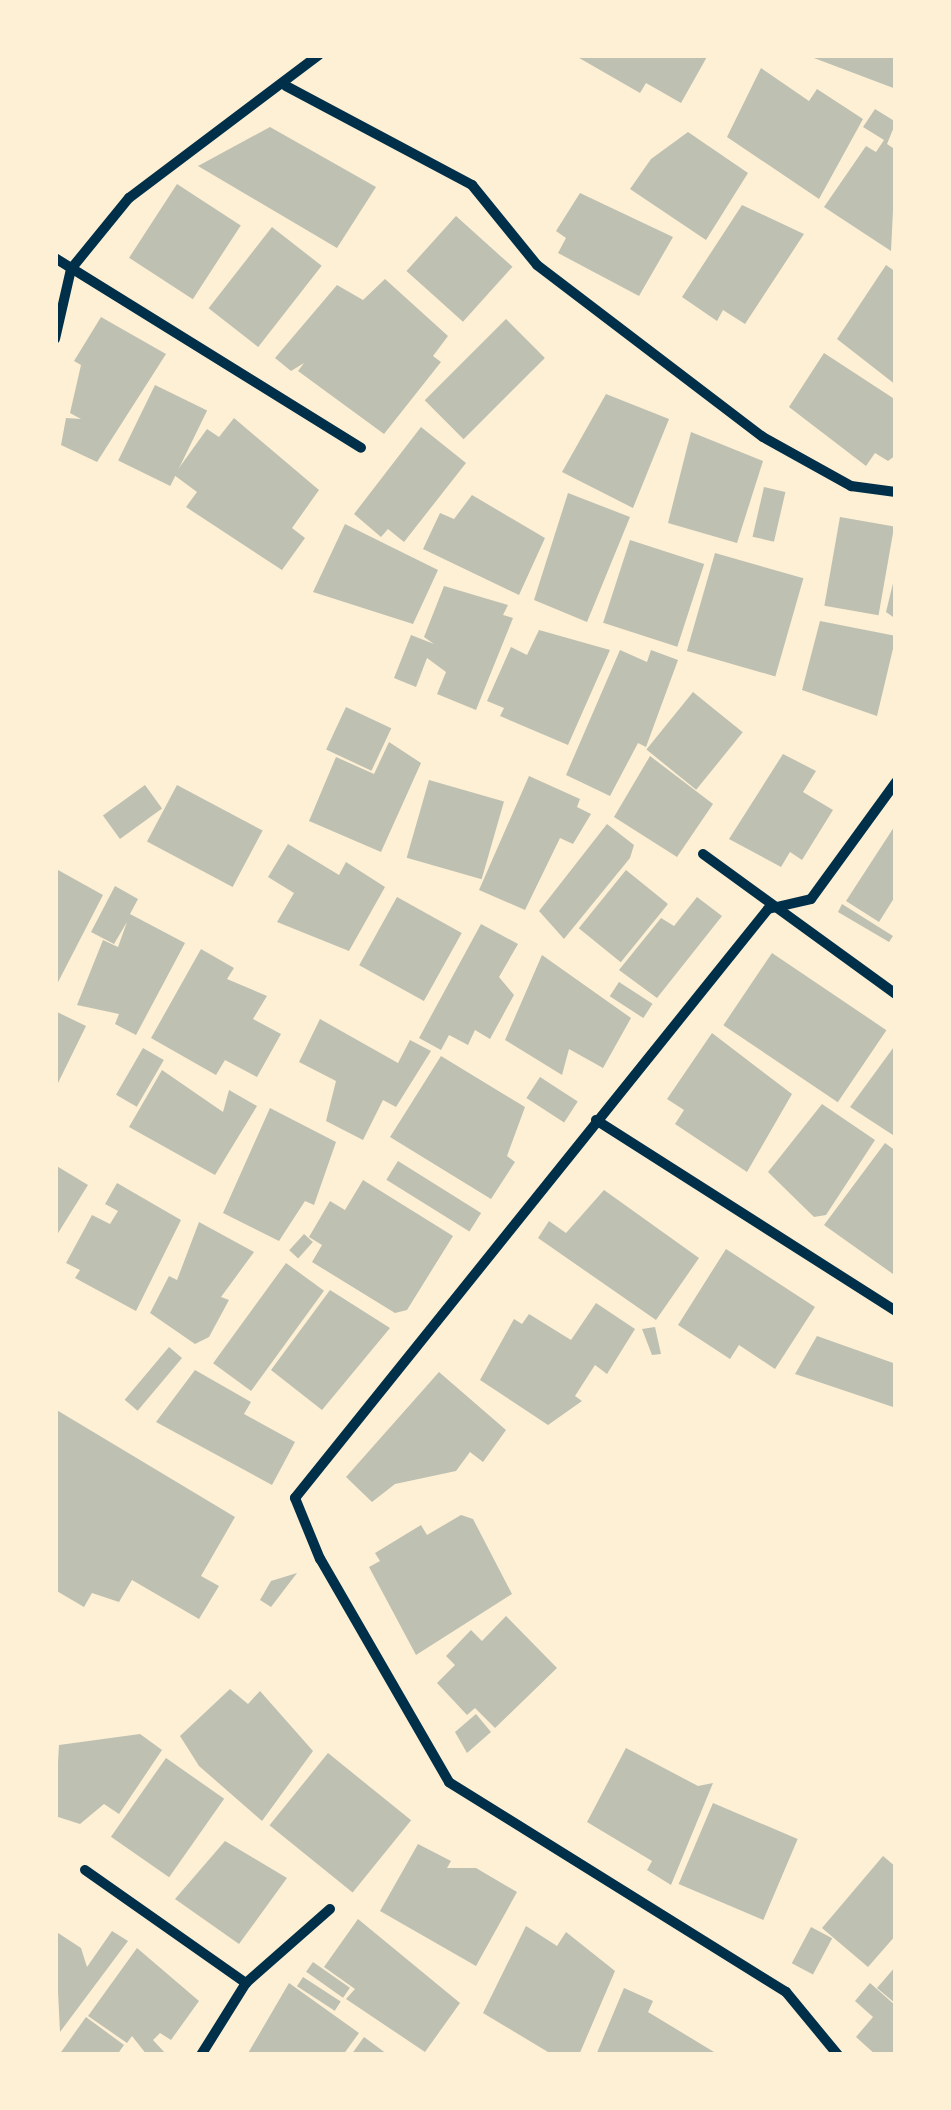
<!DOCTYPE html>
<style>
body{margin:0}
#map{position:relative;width:951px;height:2110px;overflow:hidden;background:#fdf0d5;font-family:"Roboto Condensed",sans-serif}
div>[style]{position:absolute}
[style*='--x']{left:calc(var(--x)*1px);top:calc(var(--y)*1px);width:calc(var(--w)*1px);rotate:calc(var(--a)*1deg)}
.building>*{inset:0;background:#bec0b2;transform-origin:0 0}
.minor>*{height:10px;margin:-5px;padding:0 5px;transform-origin:5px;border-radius:5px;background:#003049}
span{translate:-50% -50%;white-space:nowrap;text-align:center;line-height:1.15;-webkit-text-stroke:10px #fdf0d5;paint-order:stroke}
.frame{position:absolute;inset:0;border:58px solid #fdf0d5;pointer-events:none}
</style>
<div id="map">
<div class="building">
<i style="clip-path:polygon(574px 55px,708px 55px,681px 103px,646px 83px,640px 93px)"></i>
<i style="clip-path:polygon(806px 55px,896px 55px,896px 89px)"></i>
<i style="clip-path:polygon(761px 68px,809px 101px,817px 89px,863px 119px,819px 199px,727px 137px)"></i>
<i style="clip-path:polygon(875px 109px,896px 122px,887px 144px,896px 150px,891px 251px,824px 207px,866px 146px,876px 152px,884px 140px,863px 127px)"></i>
<i style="clip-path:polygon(270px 127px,376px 187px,337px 248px,198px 166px)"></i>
<i style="clip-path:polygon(688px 132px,748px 173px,706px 240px,630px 189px,651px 159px)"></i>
<i style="left:177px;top:184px;width:76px;height:88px;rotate:33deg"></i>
<i style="clip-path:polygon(580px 193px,673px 237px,639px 296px,558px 253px,566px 238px,556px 231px)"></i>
<i style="clip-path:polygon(742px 205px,804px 234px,745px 324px,723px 310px,717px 321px,682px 297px)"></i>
<i style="left:456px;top:216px;width:76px;height:74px;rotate:42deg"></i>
<i style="left:272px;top:227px;width:63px;height:103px;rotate:38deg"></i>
<i style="clip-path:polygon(886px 265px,896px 272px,896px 385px,837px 339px)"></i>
<i style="clip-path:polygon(385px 279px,448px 336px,433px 356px,441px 362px,384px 434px,298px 371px,304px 363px,291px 371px,275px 358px,337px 285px,363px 300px)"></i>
<i style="clip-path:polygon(101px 317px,166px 354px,97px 462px,61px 445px,66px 418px,81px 419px,70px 413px,81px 365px,74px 361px)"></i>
<i style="left:506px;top:319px;width:55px;height:115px;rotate:45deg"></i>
<i style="clip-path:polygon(824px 353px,896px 400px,896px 455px,888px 461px,875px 453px,866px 466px,789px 407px)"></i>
<i style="left:155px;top:385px;width:58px;height:84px;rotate:26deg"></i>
<i style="clip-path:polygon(606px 394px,669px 419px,633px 508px,562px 472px)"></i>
<i style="clip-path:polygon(234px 418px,319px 490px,292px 528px,305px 538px,282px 570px,186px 507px,197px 492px,174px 475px,207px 429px,219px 437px)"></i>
<i style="clip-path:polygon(421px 427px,466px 463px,404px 542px,388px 529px,381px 537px,354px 514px)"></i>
<i style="clip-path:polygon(691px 432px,763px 461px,737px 543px,668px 523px)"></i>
<i style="left:764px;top:487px;width:22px;height:51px;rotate:13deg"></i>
<i style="clip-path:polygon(568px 493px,630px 517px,587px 622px,534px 600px)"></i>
<i style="clip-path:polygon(472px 495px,545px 538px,519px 595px,423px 549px,440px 513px,454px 519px)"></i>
<i style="left:840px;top:517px;width:55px;height:90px;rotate:10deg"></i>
<i style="clip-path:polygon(345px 524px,438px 570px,413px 624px,313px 592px)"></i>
<i style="left:630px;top:540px;width:78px;height:87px;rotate:18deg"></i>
<i style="left:715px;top:553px;width:92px;height:102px;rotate:16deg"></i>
<i style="clip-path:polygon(896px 571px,896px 619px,886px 612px)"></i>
<i style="clip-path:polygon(444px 586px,508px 605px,503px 615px,513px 618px,476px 710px,437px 694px,446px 672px,427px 658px,416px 687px,394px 678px,411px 635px,434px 644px,424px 637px)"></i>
<i style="clip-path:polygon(820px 621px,896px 636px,877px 716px,802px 690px)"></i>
<i style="clip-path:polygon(539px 630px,610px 650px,568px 745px,500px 716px,504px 708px,487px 701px,511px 647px,527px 655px)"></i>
<i style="clip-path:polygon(620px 650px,647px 662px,651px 650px,678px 660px,646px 747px,638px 743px,610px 796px,566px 775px)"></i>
<i style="left:693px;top:692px;width:64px;height:74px;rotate:39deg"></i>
<i style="left:346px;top:707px;width:50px;height:47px;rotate:25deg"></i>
<i style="clip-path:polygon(389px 742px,421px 763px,381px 852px,309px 821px,336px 757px,374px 774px)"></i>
<i style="clip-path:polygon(783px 754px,816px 771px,803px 792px,833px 810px,802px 860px,790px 852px,781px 867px,729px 839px)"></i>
<i style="clip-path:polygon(650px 756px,713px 804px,677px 857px,614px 817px)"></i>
<i style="clip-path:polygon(529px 776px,580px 799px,577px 807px,591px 814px,573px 844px,560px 838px,525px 910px,479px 890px)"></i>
<i style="left:429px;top:780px;width:78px;height:81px;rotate:16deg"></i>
<i style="left:145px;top:785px;width:29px;height:52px;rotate:54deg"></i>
<i style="left:177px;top:785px;width:97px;height:64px;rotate:28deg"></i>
<i style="clip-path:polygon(607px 824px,634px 845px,630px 858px,564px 939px,539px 911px)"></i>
<i style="clip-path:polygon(896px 824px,896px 895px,879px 922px,846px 901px)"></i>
<i style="clip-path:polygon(288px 844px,339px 875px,346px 862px,385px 887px,349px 951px,277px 922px,294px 893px,268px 877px)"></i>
<i style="clip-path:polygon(58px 870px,103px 895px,55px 988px,55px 875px)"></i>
<i style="left:626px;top:870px;width:54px;height:75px;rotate:39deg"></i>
<i style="clip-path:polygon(115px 886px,138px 899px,130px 914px,185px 943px,136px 1035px,115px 1024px,119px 1014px,77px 1005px,103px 940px,118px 947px,127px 922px,114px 944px,91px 932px)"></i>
<i style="left:397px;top:897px;width:74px;height:78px;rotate:29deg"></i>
<i style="clip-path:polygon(697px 897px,722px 916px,657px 998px,619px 970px,661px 918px,674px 926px)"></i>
<i style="clip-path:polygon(842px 904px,893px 936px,889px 942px,838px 912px)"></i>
<i style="clip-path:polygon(481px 924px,518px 944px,499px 977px,514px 995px,490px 1039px,475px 1030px,468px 1045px,449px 1035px,441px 1050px,419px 1038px)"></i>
<i style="clip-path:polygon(201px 949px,234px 968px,227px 979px,267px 996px,253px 1019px,281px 1034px,257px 1077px,225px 1060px,216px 1075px,151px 1038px)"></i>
<i style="left:772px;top:953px;width:138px;height:87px;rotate:34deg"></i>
<i style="clip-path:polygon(542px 955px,631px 1018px,603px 1068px,569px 1049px,562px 1075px,505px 1040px)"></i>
<i style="left:619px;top:982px;width:40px;height:17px;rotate:33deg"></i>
<i style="clip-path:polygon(55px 1011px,86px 1026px,58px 1083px,55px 1082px)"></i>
<i style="clip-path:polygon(320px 1019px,398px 1063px,410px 1040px,431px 1051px,396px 1107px,383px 1100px,363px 1140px,326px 1121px,336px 1081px,299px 1062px)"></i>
<i style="clip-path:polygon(712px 1033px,792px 1094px,747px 1172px,675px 1124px,684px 1110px,667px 1099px)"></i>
<i style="clip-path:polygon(896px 1044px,896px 1137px,850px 1107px)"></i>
<i style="left:143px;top:1048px;width:24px;height:54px;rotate:30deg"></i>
<i style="clip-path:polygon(441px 1056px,525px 1107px,507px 1156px,515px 1162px,491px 1199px,390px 1137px)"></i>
<i style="clip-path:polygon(162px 1070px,223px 1112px,229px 1090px,257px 1106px,215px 1175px,129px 1127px)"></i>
<i style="left:540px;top:1077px;width:45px;height:25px;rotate:33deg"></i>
<i style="clip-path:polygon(822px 1104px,875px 1140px,826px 1215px,814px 1217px,768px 1172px)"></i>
<i style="clip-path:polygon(270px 1108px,336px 1142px,314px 1205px,305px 1201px,279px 1241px,223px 1213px)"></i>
<i style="clip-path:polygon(885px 1143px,896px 1151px,893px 1274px,824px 1225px)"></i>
<i style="left:398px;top:1161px;width:98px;height:22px;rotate:32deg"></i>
<i style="clip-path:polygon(55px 1165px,88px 1185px,55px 1238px)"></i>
<i style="clip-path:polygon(363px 1180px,453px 1236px,407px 1310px,395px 1313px,312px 1262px,322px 1245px,309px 1237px,330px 1201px,345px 1210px)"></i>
<i style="clip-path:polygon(117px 1183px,181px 1220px,136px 1311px,75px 1278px,80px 1270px,66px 1263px,92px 1215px,110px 1224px,118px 1211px,105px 1204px)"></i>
<i style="clip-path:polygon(604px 1190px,699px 1258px,656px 1320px,538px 1238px,549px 1221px,566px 1233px)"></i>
<i style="clip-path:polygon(199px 1222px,254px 1252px,221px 1297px,229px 1300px,209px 1337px,195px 1344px,150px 1313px,169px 1276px,177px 1280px)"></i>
<i style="left:304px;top:1234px;width:12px;height:22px;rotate:42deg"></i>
<i style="clip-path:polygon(726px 1249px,815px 1307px,775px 1369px,739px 1345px,730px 1359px,678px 1325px)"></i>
<i style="left:286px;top:1263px;width:47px;height:124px;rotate:36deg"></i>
<i style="clip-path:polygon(330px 1290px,390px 1328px,322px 1410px,271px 1370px)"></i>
<i style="clip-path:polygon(596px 1303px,635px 1329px,607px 1374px,595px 1365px,575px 1396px,582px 1401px,548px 1425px,480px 1380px,514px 1319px,522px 1324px,529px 1314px,571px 1340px)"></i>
<i style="clip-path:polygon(655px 1327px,661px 1354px,652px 1355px,642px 1329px)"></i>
<i style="clip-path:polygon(817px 1336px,896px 1364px,896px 1408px,795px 1374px)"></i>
<i style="left:169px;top:1347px;width:17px;height:69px;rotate:40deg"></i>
<i style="clip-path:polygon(195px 1370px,251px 1402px,244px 1414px,295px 1442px,272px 1485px,156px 1422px)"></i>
<i style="clip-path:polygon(439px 1372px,506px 1430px,483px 1462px,470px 1452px,456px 1471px,395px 1484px,372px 1502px,346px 1477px)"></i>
<i style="clip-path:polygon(55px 1409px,235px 1517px,201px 1576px,219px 1586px,199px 1619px,132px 1580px,119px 1602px,92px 1593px,84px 1607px,55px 1590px)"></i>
<i style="clip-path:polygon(461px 1515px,473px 1519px,512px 1594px,416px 1655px,369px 1567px,380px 1561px,375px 1553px,421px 1525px,427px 1535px)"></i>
<i style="clip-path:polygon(297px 1573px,271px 1607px,260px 1600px,271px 1581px)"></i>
<i style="clip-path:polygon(506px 1616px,557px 1668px,495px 1728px,475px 1708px,467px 1715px,437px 1683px,455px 1665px,446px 1656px,471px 1630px,482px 1641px)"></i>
<i style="clip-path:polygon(230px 1689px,248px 1704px,260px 1691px,313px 1751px,262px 1821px,199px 1766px,180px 1736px)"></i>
<i style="clip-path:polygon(476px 1714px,491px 1732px,467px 1753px,455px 1732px)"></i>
<i style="clip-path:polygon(140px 1734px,162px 1750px,119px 1814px,104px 1804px,80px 1824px,55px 1816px,59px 1745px)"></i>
<i style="clip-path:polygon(626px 1748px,698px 1786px,713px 1783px,671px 1885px,647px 1870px,652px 1861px,587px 1822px)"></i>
<i style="left:328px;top:1753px;width:107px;height:93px;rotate:39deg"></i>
<i style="left:166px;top:1758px;width:71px;height:96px;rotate:35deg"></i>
<i style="left:713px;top:1803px;width:92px;height:88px;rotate:23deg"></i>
<i style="clip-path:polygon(225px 1841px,287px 1878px,239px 1944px,175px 1899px)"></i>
<i style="clip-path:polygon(418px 1844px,451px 1861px,447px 1868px,476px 1868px,517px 1892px,476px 1966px,380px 1911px)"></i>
<i style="clip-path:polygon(883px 1856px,896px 1867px,896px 1935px,868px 1967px,822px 1928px)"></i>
<i style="clip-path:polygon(358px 1919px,460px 2003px,425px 2052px,346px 1999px,355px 1989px,324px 1967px)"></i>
<i style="clip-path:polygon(526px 1926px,557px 1946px,566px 1932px,615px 1971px,579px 2055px,553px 2055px,483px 2013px)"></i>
<i style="left:811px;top:1927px;width:24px;height:41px;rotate:28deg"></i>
<i style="clip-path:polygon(55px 1931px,81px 1948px,87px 1967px,112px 1931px,128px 1941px,60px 2032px)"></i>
<i style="clip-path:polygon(137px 1948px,199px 2001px,171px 2040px,160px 2033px,153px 2040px,167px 2055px,147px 2055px,132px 2036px,127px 2043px,88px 2016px)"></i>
<i style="left:313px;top:1962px;width:45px;height:12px;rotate:35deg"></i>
<i style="clip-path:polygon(896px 1966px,896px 2004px,877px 1988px)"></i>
<i style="left:303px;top:1977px;width:45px;height:11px;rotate:33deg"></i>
<i style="clip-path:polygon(289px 1983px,359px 2033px,343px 2055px,247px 2055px)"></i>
<i style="clip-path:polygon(870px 1983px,896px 2006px,896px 2055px,876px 2055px,856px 2037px,873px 2017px,855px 2001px)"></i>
<i style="clip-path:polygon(624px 1988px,653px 2001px,648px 2012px,719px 2055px,596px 2055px)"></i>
<i style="clip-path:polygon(86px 2017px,124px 2045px,117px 2055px,59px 2055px)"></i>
<i style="clip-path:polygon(364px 2037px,387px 2054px,401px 2055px,351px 2055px)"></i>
</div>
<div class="minor">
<i style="--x:286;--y:86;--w:211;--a:28"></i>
<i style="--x:472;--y:185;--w:103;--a:50.9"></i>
<i style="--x:537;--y:265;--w:284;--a:37.3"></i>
<i style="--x:763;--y:437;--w:101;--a:29.1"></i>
<i style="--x:851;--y:486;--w:45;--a:7.6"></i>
<i style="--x:55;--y:258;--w:360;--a:31.8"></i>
<i style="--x:55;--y:339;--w:72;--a:-77.1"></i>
<i style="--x:71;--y:269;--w:92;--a:-50.8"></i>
<i style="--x:129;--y:198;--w:238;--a:-37"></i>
<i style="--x:703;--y:854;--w:238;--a:36"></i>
<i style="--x:596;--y:1120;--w:356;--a:32.5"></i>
<i style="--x:85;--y:1870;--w:197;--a:35.1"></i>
<i style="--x:201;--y:2055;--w:85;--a:-58"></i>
<i style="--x:246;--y:1983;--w:112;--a:-41.4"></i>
<i style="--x:838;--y:2055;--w:82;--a:-129.5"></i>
<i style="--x:786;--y:1992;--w:397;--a:-148.1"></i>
<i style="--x:449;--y:1782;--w:258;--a:-120"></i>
<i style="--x:320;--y:1559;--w:66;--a:-112.3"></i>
<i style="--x:295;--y:1498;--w:755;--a:-51.23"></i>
<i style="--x:768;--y:909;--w:44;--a:-13.1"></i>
<i style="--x:811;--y:899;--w:145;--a:-54"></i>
</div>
<div class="frame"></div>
</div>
